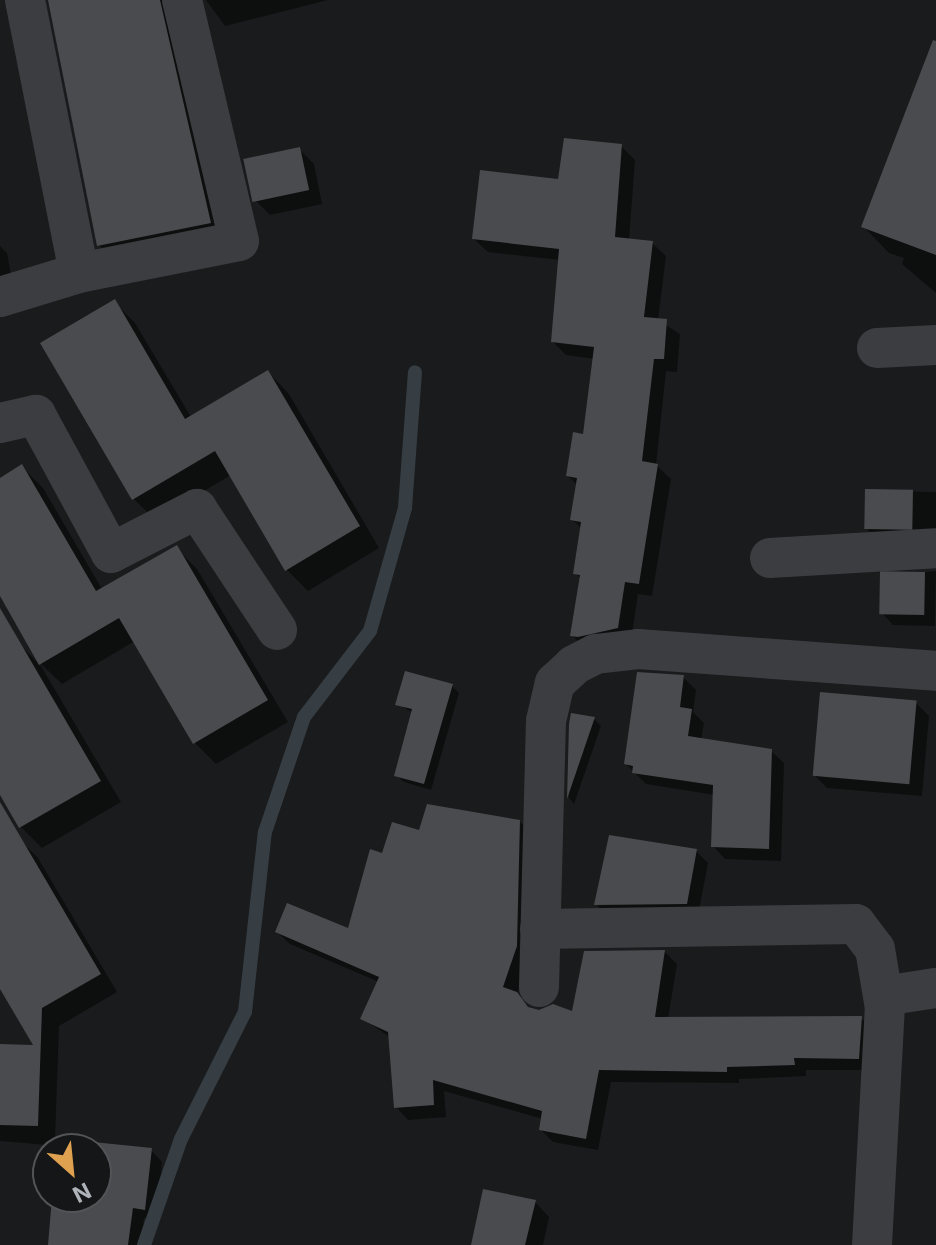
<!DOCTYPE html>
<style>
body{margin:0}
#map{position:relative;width:936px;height:1245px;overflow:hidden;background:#1a1b1c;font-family:Inter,sans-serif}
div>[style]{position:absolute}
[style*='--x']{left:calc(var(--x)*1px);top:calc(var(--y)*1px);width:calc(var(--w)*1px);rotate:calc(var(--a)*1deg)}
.shadow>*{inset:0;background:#0007}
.stream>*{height:14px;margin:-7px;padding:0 7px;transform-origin:7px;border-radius:7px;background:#363e44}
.building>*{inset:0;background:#4a4b4e;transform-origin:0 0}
.minor>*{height:40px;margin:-20px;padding:0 20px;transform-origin:20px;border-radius:20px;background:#3c3d41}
span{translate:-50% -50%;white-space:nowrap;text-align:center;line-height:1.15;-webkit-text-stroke:7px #151617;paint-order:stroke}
.north{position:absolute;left:32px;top:1133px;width:80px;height:80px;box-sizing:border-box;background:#151617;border:2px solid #525558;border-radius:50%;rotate:153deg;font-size:22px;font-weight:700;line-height:32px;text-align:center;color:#aeb3ba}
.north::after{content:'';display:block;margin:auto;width:28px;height:36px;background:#dea150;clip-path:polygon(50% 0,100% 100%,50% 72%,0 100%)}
</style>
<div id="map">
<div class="shadow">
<i style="clip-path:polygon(50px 0,179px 0,224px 237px,113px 259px,99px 245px)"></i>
<i style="clip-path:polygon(206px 0,328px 0,225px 26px)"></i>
<i style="clip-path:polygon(936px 73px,936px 293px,902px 264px,904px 258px,889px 253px,864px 227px)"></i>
<i style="clip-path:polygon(621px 146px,635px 160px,629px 240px,652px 243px,666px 256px,658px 320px,680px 334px,677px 372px,666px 371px,656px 465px,671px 479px,652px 596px,638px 594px,631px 641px,585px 649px,572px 635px,581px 579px,575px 573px,582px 529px,572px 519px,577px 485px,568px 476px,584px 436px,595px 359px,566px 355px,553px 342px,560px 260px,488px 252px,474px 239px)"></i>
<i style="clip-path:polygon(300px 150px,314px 164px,322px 204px,270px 215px,255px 200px)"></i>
<i style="clip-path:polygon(0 246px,7px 253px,13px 286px,0 295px)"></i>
<i style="clip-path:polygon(114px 302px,135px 323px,191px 417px,268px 372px,289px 394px,379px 548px,308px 591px,287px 570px,231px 475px,155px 520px,134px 499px)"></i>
<i style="clip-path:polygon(22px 467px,43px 488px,102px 589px,176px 548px,197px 569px,288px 722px,216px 764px,195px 743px,135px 641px,62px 684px,41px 664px,0 594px,0 480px)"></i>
<i style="clip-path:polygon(867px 491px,936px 492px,936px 537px,877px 540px,866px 528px)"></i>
<i style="clip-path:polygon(936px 571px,935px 626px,893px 625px,882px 613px,882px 576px)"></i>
<i style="clip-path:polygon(21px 646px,41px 666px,121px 802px,42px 848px,21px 827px,0 791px,0 659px)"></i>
<i style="clip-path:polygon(683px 677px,696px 690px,693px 712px,704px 723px,701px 740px,771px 751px,784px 763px,781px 861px,725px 859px,713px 846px,715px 795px,646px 784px,626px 764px)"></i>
<i style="clip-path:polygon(451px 685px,459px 693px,431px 790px,404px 782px,396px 775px,413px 713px,398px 704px)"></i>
<i style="clip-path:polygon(916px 703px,929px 716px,922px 796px,827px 788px,814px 775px)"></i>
<i style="clip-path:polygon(594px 719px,601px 726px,574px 804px,569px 798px,571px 724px)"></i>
<i style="clip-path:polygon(519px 821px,532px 834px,529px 959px,517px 994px,531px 1010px,573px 1013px,665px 952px,677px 964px,668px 1019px,861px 1018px,873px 1030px,871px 1070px,806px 1070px,806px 1076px,739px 1079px,739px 1083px,611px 1082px,598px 1150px,553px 1142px,541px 1130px,543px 1119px,444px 1091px,446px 1117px,408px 1120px,396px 1107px,391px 1038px,362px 1018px,379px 982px,290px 944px,277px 932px,349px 931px,384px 855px,421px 832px)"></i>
<i style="clip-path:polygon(20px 840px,38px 858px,117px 992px,59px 1026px,55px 1140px,151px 1150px,162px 1162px,156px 1220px,144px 1218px,141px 1245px,50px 1245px,54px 1197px,96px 1197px,96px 1149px,0 1141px,0 1047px,37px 1047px,0 985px,0 852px)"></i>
<i style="clip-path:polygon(696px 851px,708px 863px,698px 915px,608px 916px,596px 904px)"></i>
<i style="clip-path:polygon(535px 1202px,549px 1217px,543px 1245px,473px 1245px)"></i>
</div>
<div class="stream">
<i style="--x:144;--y:1245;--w:112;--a:-70.8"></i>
<i style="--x:181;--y:1139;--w:142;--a:-63.3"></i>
<i style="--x:245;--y:1012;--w:181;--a:-83.7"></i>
<i style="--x:265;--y:832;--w:121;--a:-71.3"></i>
<i style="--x:304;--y:717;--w:108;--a:-52.5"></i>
<i style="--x:370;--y:631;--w:128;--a:-74.1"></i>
<i style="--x:405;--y:508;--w:136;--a:-85.8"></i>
</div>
<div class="building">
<i style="clip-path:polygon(48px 0,160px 0,211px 223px,97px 246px)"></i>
<i style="clip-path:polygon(933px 40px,936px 41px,936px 255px,861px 227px)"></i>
<i style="clip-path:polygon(564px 138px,622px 144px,615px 237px,653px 241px,644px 317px,667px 319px,664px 359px,654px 359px,642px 461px,658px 464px,639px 584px,625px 582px,618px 628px,578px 637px,570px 636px,580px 575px,573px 574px,581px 522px,570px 520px,577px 478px,566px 476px,573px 432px,583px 434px,594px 347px,551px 342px,559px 249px,472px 239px,480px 170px,558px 179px)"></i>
<i style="left:300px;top:147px;width:44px;height:58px;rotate:78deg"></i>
<i style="clip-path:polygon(115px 299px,185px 419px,268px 370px,360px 526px,285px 571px,215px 451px,132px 500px,40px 343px)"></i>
<i style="clip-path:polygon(22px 464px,96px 591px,177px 545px,268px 700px,193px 744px,119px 618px,39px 665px,0 596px,0 478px)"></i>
<i style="left:865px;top:489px;width:48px;height:40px;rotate:1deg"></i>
<i style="left:925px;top:572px;width:43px;height:45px;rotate:91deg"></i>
<i style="clip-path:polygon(0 608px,101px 781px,19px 828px,0 795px)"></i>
<i style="clip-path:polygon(405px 671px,453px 684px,424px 784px,394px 776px,412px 709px,395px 705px)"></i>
<i style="clip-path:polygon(637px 672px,684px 675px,680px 707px,692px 709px,688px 736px,772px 749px,769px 849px,711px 847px,713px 785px,632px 773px,633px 766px,624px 764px)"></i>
<i style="left:820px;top:692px;width:97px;height:84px;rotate:5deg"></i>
<i style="clip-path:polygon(571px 713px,595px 717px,567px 799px,569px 724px)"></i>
<i style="clip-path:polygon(0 802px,101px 974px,42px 1008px,38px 1126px,0 1125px,0 1044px,33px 1045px,0 989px)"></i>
<i style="clip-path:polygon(427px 804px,520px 820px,517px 946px,503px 987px,517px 992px,528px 1007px,539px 1010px,553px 1004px,572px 1011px,584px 951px,665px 950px,655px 1017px,862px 1016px,859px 1059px,794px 1058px,795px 1065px,727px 1067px,727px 1072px,599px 1070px,586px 1139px,539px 1130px,542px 1111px,433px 1080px,434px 1105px,394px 1108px,388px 1032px,360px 1019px,379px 977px,275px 932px,287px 903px,348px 928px,370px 849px,382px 853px,392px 822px,419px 830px)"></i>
<i style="clip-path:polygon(609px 835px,697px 849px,687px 904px,594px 905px)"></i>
<i style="clip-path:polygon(83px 1141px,152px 1148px,145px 1210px,133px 1208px,128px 1245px,48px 1245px,52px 1197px,96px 1197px,96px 1149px,82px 1149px)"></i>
<i style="clip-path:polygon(483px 1189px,536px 1200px,525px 1245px,471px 1245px)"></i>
</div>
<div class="minor">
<i style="--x:25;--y:0;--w:278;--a:78.8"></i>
<i style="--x:0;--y:297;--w:83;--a:-16.9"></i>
<i style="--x:79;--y:273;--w:163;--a:-11.3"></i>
<i style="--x:239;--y:241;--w:248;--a:-103.3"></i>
<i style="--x:877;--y:348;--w:59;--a:-2.9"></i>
<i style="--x:0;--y:423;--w:37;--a:-13"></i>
<i style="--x:36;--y:415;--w:157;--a:61.5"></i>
<i style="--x:111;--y:553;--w:97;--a:-27.1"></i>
<i style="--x:197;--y:509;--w:145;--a:56.5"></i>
<i style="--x:770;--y:558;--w:166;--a:-3.4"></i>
<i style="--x:540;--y:929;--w:316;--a:-0.9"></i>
<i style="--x:856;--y:924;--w:31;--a:53"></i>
<i style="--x:875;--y:949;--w:60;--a:80.4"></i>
<i style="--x:539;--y:987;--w:266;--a:-88.5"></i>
<i style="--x:546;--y:721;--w:39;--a:-77"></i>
<i style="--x:555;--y:683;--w:26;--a:-43"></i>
<i style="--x:574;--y:665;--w:25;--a:-27"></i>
<i style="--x:596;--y:654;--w:42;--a:-6.8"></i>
<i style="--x:638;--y:649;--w:299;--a:4.2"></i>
<i style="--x:872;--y:1245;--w:237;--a:-86.9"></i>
<i style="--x:885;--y:1008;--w:14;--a:-69"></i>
<i style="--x:890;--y:995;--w:47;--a:-8.7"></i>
</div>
<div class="north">N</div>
</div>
